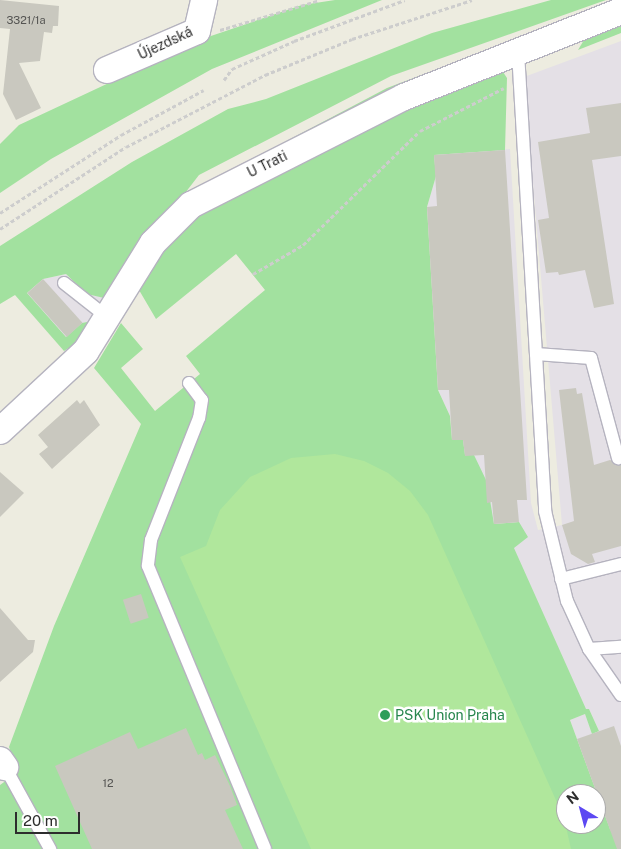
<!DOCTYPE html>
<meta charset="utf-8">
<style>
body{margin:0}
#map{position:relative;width:621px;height:849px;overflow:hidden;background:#edece0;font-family:"Public Sans",sans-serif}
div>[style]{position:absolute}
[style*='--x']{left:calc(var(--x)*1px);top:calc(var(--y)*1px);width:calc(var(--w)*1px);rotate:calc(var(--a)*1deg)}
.industrial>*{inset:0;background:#e4e0e6}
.green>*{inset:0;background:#a2e19f}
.pitch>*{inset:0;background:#b0e79c}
.building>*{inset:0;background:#c9c8bf;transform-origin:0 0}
.path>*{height:3px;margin-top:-1.5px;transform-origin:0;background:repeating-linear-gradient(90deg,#cdcdcd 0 4px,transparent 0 6.5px)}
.roads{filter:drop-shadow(1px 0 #b5b3bf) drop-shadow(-1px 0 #b5b3bf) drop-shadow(0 1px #b5b3bf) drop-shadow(0 -1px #b5b3bf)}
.lane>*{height:12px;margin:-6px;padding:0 6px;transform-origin:6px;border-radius:6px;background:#fff}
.street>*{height:26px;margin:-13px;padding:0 13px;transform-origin:13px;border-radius:13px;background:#fff}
.dots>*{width:14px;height:14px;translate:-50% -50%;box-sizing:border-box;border:2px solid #fff;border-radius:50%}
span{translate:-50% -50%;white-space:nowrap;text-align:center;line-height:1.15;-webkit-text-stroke:5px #fff;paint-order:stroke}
.number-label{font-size:11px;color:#545452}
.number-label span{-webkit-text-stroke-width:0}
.street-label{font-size:14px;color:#2d2d2d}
.leisure-label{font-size:14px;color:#27864d}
.left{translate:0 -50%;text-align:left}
.north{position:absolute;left:556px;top:784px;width:50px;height:50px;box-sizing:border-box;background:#fff;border:1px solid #ababab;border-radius:50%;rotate:323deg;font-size:14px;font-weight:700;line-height:20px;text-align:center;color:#2d2d2d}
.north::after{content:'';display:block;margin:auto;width:18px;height:22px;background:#5c48f2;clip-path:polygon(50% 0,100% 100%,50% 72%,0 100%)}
.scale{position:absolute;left:15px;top:812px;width:65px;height:22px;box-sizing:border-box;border:2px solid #2d2d2d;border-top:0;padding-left:6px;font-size:15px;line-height:18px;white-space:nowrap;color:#2d2d2d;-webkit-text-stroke:4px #fff;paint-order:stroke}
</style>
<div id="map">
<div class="industrial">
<i style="clip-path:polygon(621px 41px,621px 825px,610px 829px,570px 720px,585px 714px,592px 733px,599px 731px,589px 709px,586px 710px,509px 538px,519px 522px,494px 524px,465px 456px,452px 440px,450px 416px,438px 390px,427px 207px,436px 176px,434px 155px,510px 149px,531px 503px,538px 530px,562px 525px,524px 77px)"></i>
<i style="clip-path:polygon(66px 274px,81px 291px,104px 298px,92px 321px,82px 323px,66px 337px,27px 293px,43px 279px)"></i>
</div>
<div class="green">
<i style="clip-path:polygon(335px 0,382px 0,212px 69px,51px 159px,0 193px,0 144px,19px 125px,205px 38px,302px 5px)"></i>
<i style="clip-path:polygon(551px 0,606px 0,391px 76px,199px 175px,104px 298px,87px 294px,66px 274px,43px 279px,27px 293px,66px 337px,82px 323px,92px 321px,75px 344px,64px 351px,15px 295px,0 304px,0 246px,132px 162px,228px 109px,266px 99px,432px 33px)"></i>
<i style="clip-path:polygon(621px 18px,621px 33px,578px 50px,590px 30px)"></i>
<i style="clip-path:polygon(524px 36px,190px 192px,387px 88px)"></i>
<i style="clip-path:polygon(evenodd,491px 72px,503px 72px,507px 78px,505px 150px,434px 155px,436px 176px,427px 207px,438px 390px,450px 416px,452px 440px,463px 440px,465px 455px,474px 455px,487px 482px,494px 524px,519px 522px,528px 537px,514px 548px,586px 709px,589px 709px,599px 731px,592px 734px,585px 714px,570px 720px,610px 829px,621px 849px,0 849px,0 785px,18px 772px,9px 747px,54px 626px,141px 424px,94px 368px,121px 323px,143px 349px,121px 368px,155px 411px,200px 374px,186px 356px,265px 290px,236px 254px,156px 319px,139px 290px,150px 265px,190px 217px,471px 78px,491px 72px,566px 794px,596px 794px,596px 824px,566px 824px,566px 794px)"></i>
</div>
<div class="pitch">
<i style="clip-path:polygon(335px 454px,364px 461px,388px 473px,410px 491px,428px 515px,564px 818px,571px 849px,311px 849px,180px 557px,206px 546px,220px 510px,250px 477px,291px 458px)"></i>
</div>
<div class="building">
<i style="clip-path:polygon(0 0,59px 6px,58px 26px,53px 26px,52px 33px,44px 32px,40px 61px,19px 63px,41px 108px,16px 120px,3px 94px,10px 29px,0 28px)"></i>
<i style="clip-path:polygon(621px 103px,621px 156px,592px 160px,614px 304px,594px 308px,585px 270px,559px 275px,558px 272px,546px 273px,538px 220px,549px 218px,538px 142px,590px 133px,586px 108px)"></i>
<i style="clip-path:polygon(505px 150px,527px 500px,517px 500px,519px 522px,494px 524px,492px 502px,487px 503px,484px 455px,465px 456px,463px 440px,452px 440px,449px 390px,438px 390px,427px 207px,437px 206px,434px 155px)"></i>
<i style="left:43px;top:279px;width:59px;height:21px;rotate:48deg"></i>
<i style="clip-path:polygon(576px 388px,577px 394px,582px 393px,594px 465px,610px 460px,621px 465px,621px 546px,592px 554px,595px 562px,588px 564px,571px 554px,562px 525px,574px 521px,559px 390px)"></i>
<i style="clip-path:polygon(77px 400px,80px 404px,84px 400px,100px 425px,52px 469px,39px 454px,48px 447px,38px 435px)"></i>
<i style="clip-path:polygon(0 472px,24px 493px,0 517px)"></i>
<i style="left:141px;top:594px;width:25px;height:19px;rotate:72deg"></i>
<i style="clip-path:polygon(0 608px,28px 640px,35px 640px,33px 652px,0 682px)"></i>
<i style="clip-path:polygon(614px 726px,621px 746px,621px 849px,617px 849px,577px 739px)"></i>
<i style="clip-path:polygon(186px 728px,198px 755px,202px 753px,205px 760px,215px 755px,230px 786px,237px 805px,225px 810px,243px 849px,92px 849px,55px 766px,130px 732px,138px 749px)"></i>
</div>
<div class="path">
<i style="--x:220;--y:30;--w:104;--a:-16.7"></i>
<i style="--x:224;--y:80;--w:14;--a:-54"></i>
<i style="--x:232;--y:69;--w:68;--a:-24.3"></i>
<i style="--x:294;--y:41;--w:118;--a:-20.3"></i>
<i style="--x:0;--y:213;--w:144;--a:-32.8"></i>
<i style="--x:121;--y:135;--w:94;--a:-28.5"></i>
<i style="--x:0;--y:229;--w:150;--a:-33.1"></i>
<i style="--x:126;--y:147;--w:157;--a:-27.4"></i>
<i style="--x:265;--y:75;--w:94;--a:-22.5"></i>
<i style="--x:352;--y:39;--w:126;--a:-18"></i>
<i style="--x:253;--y:274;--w:58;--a:-30.1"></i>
<i style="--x:303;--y:245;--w:163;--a:-44.3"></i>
<i style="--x:420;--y:131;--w:94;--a:-27.1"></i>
</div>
<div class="roads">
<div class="lane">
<i style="--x:518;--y:52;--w:460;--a:86.6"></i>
<i style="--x:545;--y:511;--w:93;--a:76.3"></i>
<i style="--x:567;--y:601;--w:53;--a:65.4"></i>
<i style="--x:589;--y:649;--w:56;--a:55.2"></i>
<i style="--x:64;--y:283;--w:55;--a:38.3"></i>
<i style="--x:536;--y:354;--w:55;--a:4.2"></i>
<i style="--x:591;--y:358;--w:104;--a:74.9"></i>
<i style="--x:189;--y:383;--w:21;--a:53"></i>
<i style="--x:202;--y:400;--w:18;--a:99"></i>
<i style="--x:199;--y:418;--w:131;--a:111.5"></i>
<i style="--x:151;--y:540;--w:26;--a:97"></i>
<i style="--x:148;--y:566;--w:306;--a:67.5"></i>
<i style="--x:561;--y:579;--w:62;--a:-14"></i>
<i style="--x:589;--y:649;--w:32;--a:-4"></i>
<i style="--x:5;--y:767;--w:94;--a:61.2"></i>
</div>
<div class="street">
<i style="--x:107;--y:70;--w:98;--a:-23.4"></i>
<i style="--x:197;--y:31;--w:32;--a:-77"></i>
<i style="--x:0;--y:431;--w:117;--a:-42.9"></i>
<i style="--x:86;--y:351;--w:127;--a:-58.2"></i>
<i style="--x:153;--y:243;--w:54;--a:-45"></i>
<i style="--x:191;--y:205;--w:239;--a:-26.9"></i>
<i style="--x:404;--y:97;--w:233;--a:-21.6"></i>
<i style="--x:0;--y:760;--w:9;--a:54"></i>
</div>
</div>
<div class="dots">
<i style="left:385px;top:715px;background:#2e9e5b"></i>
</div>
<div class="number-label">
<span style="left:26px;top:20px">3321/1a</span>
<span style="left:108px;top:783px">12</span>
</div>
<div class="street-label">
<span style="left:165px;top:43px;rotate:-25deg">Újezdská</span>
<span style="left:267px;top:164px;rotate:-26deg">U Trati</span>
</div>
<div class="leisure-label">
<span class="left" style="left:395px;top:715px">PSK Union Praha</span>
</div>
<div class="north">N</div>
<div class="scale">20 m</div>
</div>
